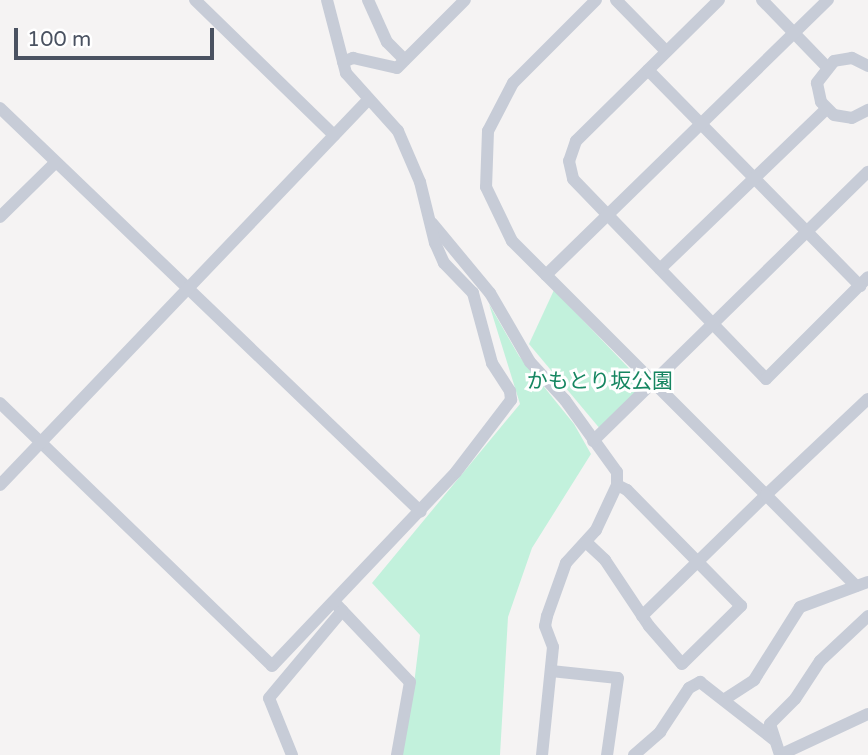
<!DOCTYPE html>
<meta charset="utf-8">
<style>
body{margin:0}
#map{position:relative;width:868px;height:755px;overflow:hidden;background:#f5f3f3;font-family:"Varela Round","Noto Sans JP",sans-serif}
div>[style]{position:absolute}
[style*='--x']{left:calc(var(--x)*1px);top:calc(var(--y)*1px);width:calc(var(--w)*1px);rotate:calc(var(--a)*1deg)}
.green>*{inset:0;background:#c2f1dc}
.minor>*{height:12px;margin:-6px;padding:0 6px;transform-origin:6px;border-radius:6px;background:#c7ccd7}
span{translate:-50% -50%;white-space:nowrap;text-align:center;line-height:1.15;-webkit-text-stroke:6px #fff;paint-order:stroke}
.park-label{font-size:21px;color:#168661}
.scale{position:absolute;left:14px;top:28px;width:200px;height:32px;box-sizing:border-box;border:4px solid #4a5261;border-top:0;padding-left:9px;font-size:21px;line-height:24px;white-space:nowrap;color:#4a5261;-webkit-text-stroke:5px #fff;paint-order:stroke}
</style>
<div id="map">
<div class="green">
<i style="clip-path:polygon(554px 290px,645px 385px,601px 430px,529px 344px)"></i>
<i style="clip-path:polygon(489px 304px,519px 356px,574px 424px,591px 454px,532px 548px,508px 617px,500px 755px,395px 755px,414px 684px,420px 635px,372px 583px,520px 404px)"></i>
</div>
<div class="minor">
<i style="--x:195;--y:0;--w:194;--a:44.2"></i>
<i style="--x:368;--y:0;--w:46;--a:65.7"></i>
<i style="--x:387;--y:42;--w:25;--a:45"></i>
<i style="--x:596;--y:0;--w:117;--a:135"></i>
<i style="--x:513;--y:83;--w:54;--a:117.5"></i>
<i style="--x:488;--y:131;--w:56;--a:92"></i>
<i style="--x:486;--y:187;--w:60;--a:64.3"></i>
<i style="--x:512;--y:241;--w:359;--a:45"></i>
<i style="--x:766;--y:495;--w:140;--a:-43.3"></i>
<i style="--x:616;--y:0;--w:71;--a:45.6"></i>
<i style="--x:719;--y:0;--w:201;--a:135.4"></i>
<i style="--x:576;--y:141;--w:21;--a:109"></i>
<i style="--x:569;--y:161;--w:18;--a:77"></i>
<i style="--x:573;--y:179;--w:278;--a:46"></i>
<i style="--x:766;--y:379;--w:144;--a:-45"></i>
<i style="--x:762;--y:0;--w:92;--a:45.9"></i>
<i style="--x:343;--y:62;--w:11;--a:-22"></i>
<i style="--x:353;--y:58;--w:45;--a:12.8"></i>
<i style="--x:397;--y:68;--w:96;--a:-45"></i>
<i style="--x:868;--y:66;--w:18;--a:-153"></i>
<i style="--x:852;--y:58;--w:18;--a:171"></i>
<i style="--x:834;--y:61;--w:28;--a:128"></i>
<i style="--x:817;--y:83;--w:19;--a:78"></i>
<i style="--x:821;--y:102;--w:18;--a:45"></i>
<i style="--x:834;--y:115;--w:18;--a:9"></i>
<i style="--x:852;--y:118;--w:18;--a:-27"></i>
<i style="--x:648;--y:70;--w:303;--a:45.5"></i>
<i style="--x:0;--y:108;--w:583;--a:43.82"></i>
<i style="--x:0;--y:217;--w:77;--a:-44.5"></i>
<i style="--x:432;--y:223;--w:91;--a:50.4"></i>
<i style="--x:490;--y:293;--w:80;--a:59.9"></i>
<i style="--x:530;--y:362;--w:52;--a:47.4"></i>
<i style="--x:565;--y:400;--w:89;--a:54.2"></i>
<i style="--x:617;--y:472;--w:13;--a:90"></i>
<i style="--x:617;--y:485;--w:50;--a:115"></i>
<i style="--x:596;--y:530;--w:45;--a:132.3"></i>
<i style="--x:566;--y:563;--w:56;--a:109.7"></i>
<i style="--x:547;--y:616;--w:10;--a:101"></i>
<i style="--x:545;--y:626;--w:22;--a:69"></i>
<i style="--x:553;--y:647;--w:109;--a:95.8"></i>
<i style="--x:660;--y:269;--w:231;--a:-43.9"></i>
<i style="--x:546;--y:275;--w:394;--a:-44.3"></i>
<i style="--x:0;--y:403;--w:378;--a:44"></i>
<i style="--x:272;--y:666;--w:267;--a:-46.5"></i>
<i style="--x:456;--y:472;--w:91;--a:-52.6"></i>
<i style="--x:511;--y:400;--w:9;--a:-96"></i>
<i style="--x:510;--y:391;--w:33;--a:-123"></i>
<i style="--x:492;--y:363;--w:73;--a:-105.2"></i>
<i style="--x:473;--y:293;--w:42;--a:-134"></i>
<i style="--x:444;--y:263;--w:22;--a:-114"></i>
<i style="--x:435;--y:243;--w:63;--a:-103.8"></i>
<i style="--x:420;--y:182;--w:56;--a:-113.3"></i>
<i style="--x:398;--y:131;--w:78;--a:-131.9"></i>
<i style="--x:346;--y:73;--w:75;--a:-104.6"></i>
<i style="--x:593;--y:441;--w:385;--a:-44.4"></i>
<i style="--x:0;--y:485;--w:533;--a:-46.29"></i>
<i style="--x:587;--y:543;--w:25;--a:43"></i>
<i style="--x:605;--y:560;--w:79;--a:56.3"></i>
<i style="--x:649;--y:626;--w:50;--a:49"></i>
<i style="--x:682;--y:664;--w:83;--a:-44.5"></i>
<i style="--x:741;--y:606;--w:163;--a:-134.5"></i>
<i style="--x:627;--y:490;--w:11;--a:-153"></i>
<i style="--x:334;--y:602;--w:110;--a:46.5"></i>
<i style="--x:410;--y:682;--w:74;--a:100.1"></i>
<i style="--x:642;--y:616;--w:173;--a:-44.3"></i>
<i style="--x:766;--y:495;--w:128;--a:45.3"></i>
<i style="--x:868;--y:616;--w:66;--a:136.8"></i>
<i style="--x:820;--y:661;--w:45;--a:123.3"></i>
<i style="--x:795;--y:699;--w:35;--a:135"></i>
<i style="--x:770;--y:724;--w:33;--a:72"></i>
<i style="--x:780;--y:755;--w:97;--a:-25"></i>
<i style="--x:551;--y:671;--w:67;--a:6"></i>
<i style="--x:618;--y:678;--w:78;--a:98.1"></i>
<i style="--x:725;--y:699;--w:35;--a:-33"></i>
<i style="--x:754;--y:680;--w:86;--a:-57.8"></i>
<i style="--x:800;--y:607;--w:72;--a:-20.2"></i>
<i style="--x:292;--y:755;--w:61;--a:-112"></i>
<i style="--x:269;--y:698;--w:114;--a:-50"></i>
<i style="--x:634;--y:755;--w:35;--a:-41"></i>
<i style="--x:660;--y:732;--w:53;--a:-56.6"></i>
<i style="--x:689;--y:688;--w:13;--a:-29"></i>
<i style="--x:700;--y:682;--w:93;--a:38"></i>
</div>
<div class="park-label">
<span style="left:600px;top:382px">かもとり坂公園</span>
</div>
<div class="scale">100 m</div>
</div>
